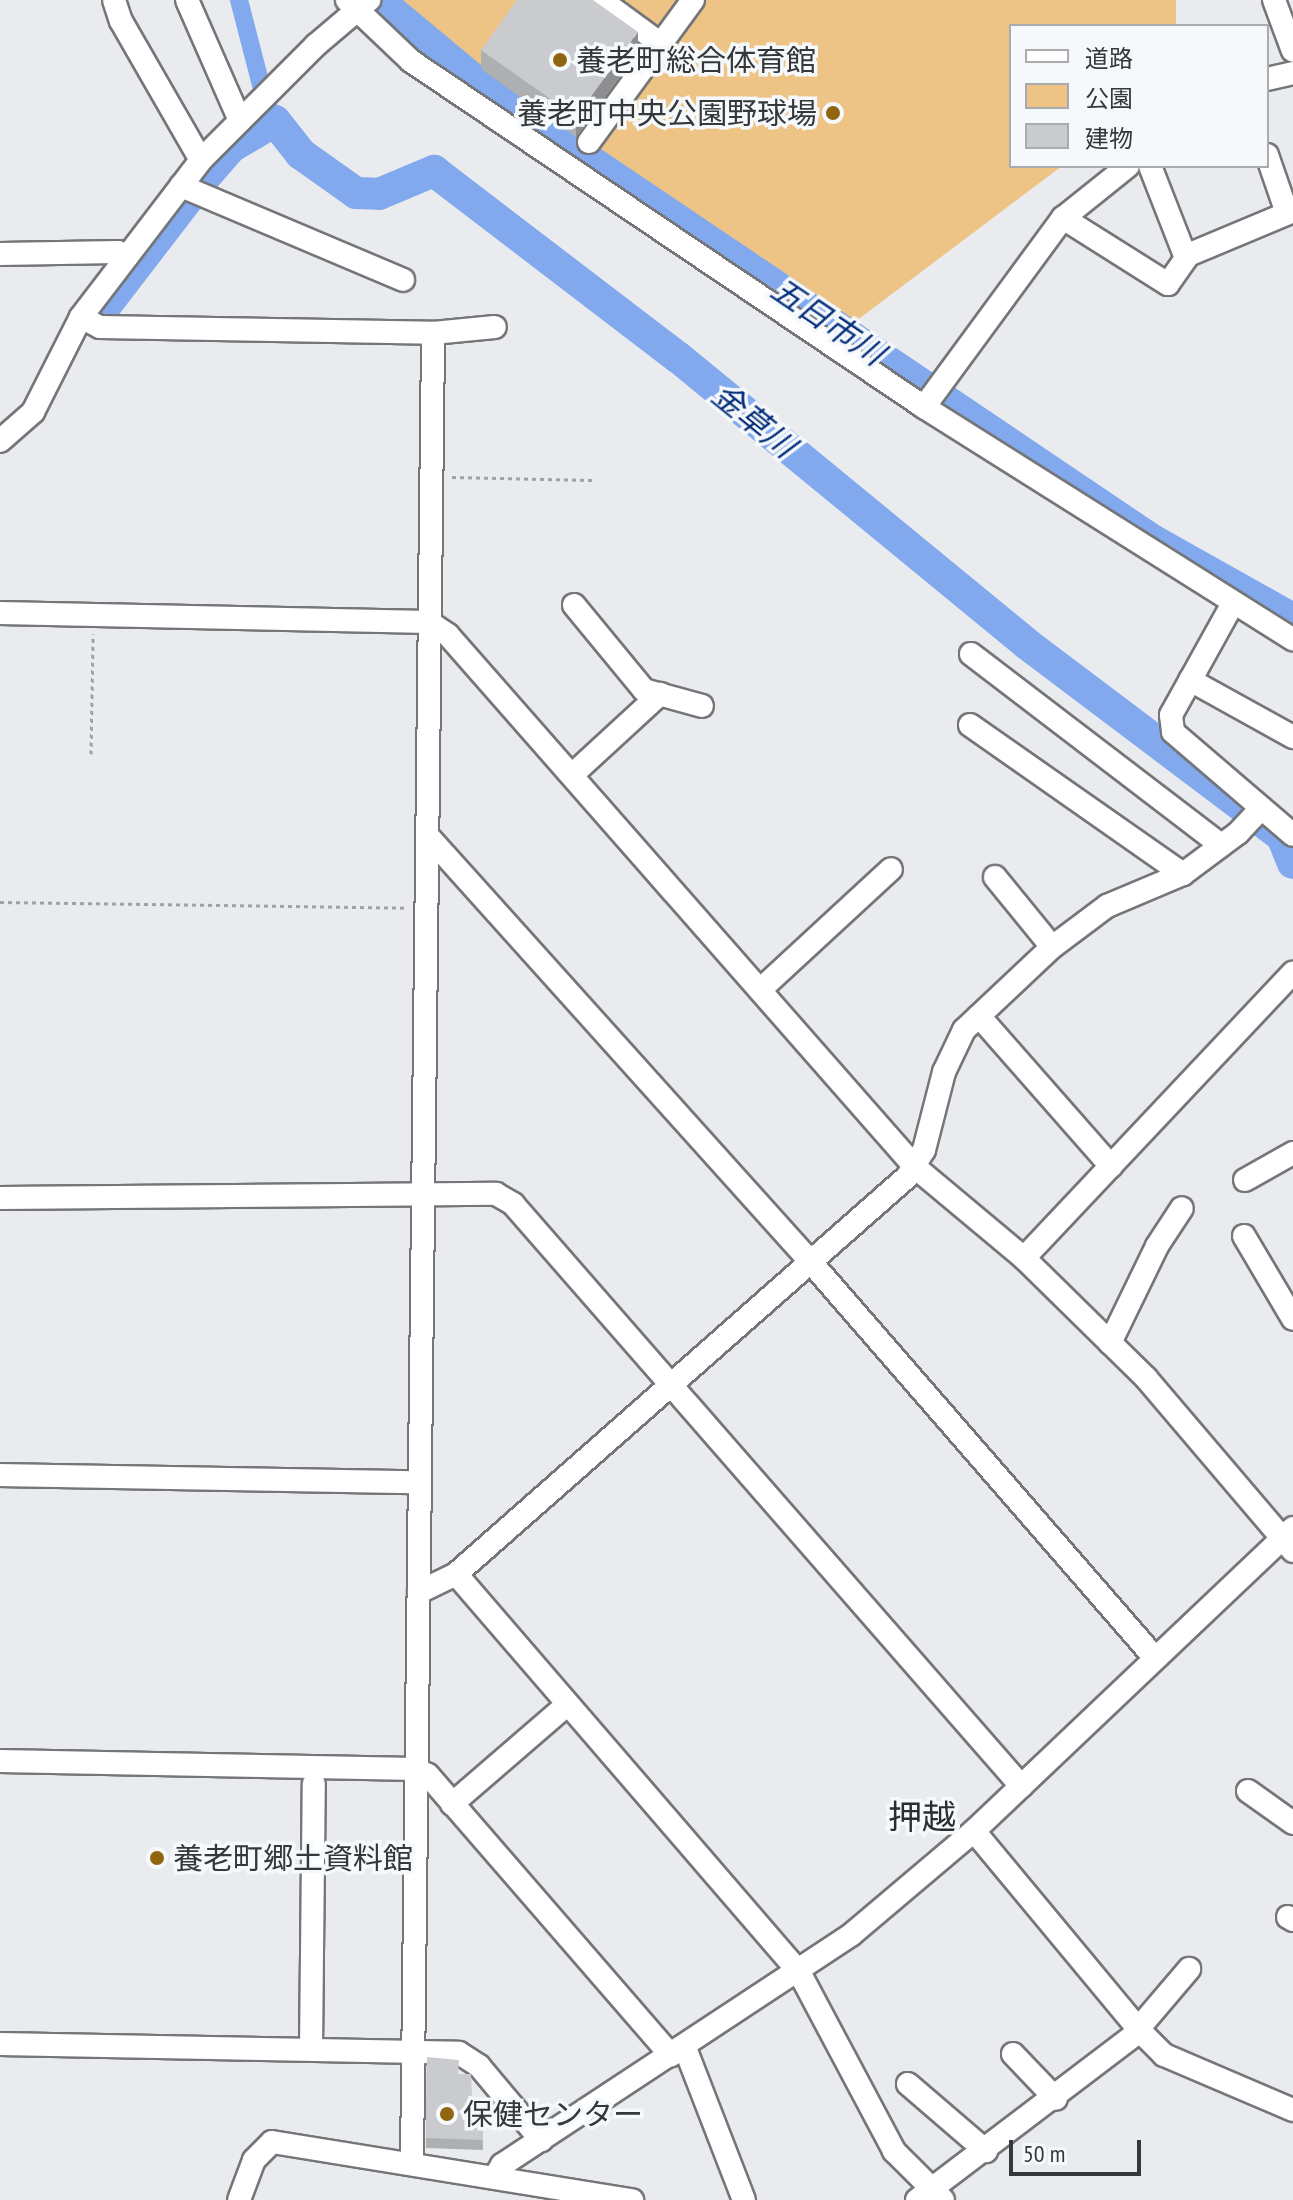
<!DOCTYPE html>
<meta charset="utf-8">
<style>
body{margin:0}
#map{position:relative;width:1293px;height:2200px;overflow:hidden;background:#e9ebef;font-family:"PT Sans Narrow","Noto Sans JP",sans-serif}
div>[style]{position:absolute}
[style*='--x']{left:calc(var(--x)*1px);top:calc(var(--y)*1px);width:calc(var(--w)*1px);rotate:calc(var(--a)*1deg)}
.green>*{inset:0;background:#edc386}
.canal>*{height:18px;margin:-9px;padding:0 9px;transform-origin:9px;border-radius:9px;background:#82a9ee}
.river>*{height:32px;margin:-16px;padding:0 16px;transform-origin:16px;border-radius:16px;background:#82a9ee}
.path>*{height:3px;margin-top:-1.5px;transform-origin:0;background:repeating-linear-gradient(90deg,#9fa1a4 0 4px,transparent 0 8px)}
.roads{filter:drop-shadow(2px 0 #747679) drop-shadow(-2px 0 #747679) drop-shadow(0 2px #747679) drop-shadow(0 -2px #747679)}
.minor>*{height:22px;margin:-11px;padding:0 11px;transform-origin:11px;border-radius:11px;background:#fff}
.wall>*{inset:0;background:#adafb1}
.shaded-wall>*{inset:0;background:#8d8e90}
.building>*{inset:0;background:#c9cbce}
.dots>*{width:22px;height:22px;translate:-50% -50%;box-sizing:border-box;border:4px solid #f6f9fc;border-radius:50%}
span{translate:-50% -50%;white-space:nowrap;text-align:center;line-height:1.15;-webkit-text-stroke:7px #f6f9fc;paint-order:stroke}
.poi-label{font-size:30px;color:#363738}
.left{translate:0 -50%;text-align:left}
.right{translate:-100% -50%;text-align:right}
.water-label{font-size:32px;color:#052e7b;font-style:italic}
.quarter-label{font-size:34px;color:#2b2d30}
.legend{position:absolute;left:1009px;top:24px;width:260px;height:144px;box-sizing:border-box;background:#f6f9fc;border:2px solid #a9abae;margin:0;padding:10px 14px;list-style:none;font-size:24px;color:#363738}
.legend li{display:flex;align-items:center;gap:16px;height:40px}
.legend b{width:40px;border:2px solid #a9abae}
.scale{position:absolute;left:1009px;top:2140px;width:132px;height:36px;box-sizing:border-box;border:4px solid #363738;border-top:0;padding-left:10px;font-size:24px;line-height:28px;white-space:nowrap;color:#363738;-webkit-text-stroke:6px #f6f9fc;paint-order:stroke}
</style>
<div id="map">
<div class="green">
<i style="clip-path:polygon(389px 0,1176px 0,1176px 26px,1011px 26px,1011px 166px,1062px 166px,848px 327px,472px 70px)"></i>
</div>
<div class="canal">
<i style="--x:239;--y:0;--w:88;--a:75.5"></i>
<i style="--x:271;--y:111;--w:11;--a:68"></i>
</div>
<div class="river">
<i style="--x:378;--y:0;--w:147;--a:39.8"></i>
<i style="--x:491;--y:94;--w:797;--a:34.01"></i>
<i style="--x:1152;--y:540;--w:162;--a:29.3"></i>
<i style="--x:197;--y:186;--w:52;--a:-48.9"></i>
<i style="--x:231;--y:147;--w:51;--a:-30.6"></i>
<i style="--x:275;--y:121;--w:42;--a:51.8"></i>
<i style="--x:301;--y:154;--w:67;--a:35.3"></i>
<i style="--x:356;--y:193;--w:23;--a:2"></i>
<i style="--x:379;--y:194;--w:60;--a:-22.7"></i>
<i style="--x:434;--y:171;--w:308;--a:37.4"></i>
<i style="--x:679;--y:358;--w:450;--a:39.4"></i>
<i style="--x:1027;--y:644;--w:319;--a:37"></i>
<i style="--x:1282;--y:836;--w:29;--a:68"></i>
<i style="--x:100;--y:313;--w:141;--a:-52.5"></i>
</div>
<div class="path">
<i style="--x:452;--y:477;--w:140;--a:1.2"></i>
<i style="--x:91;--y:754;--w:120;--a:-89"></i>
<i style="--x:0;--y:902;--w:408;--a:0.8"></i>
</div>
<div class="roads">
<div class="minor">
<i style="--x:114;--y:0;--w:22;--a:72"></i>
<i style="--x:121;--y:21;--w:160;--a:60.1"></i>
<i style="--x:187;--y:0;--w:132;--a:66.3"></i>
<i style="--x:347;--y:0;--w:88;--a:43.6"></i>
<i style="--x:411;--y:61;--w:619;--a:34"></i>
<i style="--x:924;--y:407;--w:436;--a:32.2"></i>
<i style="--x:601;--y:0;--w:74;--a:36.3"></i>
<i style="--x:1274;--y:0;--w:54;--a:69.6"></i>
<i style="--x:1267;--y:79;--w:27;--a:-13"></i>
<i style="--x:589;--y:142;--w:176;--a:-53.8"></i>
<i style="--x:1267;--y:155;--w:61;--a:71"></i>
<i style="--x:1150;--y:166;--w:99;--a:68.6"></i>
<i style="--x:181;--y:186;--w:241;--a:22.9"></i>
<i style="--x:1063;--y:218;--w:124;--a:32.2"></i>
<i style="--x:1168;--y:284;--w:35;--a:-55"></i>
<i style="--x:1188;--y:255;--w:114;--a:-22.7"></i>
<i style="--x:0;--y:254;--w:118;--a:-1"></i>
<i style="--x:118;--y:252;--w:10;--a:29"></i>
<i style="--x:81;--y:317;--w:21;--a:28"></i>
<i style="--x:100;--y:327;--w:333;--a:1"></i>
<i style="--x:433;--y:333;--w:62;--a:-5.5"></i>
<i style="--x:924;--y:407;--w:235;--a:-53.7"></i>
<i style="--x:1063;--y:218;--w:83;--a:-38.7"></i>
<i style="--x:0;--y:441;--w:44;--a:-41.3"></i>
<i style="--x:33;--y:412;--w:106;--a:-63.2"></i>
<i style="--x:81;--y:317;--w:198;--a:-52.6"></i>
<i style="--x:201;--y:160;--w:163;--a:-45"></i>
<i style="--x:316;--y:45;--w:70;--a:-40.3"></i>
<i style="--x:574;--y:605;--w:110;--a:50.5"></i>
<i style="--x:644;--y:690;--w:60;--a:15.4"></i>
<i style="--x:1232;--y:605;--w:126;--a:119"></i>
<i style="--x:1171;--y:715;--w:17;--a:83"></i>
<i style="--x:1173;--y:732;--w:158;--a:40.6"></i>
<i style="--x:0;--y:613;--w:429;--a:1.2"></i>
<i style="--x:429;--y:622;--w:23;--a:34"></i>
<i style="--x:448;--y:635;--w:708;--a:48.72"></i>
<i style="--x:915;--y:1167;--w:142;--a:39.9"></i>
<i style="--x:1024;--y:1258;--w:171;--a:44.5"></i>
<i style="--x:1146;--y:1378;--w:227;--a:49.6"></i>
<i style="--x:971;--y:654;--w:315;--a:37.4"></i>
<i style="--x:1190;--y:680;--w:118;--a:29"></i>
<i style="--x:970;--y:725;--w:260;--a:35"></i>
<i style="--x:572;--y:775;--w:120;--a:-42.6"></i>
<i style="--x:427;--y:835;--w:571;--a:48.05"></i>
<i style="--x:809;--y:1260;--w:527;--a:49"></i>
<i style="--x:995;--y:877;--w:90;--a:50.8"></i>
<i style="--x:760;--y:990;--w:178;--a:-42.7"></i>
<i style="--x:979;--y:1016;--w:200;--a:48.7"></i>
<i style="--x:1245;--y:1180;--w:55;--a:-29.4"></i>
<i style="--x:0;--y:1198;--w:496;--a:-0.5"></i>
<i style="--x:496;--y:1194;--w:20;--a:30"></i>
<i style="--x:513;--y:1204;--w:773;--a:48.88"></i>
<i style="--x:1244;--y:1236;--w:96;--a:59.4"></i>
<i style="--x:1024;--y:1258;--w:392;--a:-46.7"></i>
<i style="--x:1110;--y:1343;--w:108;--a:-64.1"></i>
<i style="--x:1157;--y:1246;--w:45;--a:-56.7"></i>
<i style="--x:0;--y:1475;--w:418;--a:1"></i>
<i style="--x:456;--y:1574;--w:525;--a:49.24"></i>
<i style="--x:799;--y:1972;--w:203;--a:62"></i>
<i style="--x:894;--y:2151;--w:69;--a:45"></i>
<i style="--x:419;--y:1592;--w:41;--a:-25.9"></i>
<i style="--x:456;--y:1574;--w:601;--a:-41.36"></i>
<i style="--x:907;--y:1177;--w:32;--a:-58"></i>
<i style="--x:924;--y:1150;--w:81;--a:-75.6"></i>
<i style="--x:944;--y:1072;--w:47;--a:-64.5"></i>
<i style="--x:964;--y:1030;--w:120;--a:-43.3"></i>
<i style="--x:1051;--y:948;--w:70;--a:-36.9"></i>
<i style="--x:1107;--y:906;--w:82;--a:-22.8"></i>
<i style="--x:1183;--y:874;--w:69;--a:-36.7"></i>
<i style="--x:1238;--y:833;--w:34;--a:-47"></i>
<i style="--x:0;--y:1761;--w:416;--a:1.1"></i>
<i style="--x:416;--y:1769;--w:13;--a:27"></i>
<i style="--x:428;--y:1775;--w:371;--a:49.1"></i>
<i style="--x:1248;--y:1791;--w:55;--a:35.4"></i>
<i style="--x:452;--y:1804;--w:153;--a:-40.8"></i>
<i style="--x:974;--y:1831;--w:260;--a:50.3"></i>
<i style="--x:1288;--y:1917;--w:6;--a:31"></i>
<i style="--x:1138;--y:2029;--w:79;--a:-49.6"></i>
<i style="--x:0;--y:2044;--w:459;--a:1.1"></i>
<i style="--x:459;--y:2053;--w:24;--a:33"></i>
<i style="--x:479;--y:2066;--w:97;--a:50"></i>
<i style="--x:685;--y:2048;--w:163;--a:68.8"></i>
<i style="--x:311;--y:2049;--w:265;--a:-89.4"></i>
<i style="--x:1013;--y:2054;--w:62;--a:46.3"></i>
<i style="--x:908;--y:2084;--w:103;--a:40.7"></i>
<i style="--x:412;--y:2163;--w:1830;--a:-89.34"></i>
<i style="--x:496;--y:2175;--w:12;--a:-59"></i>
<i style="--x:502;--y:2165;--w:419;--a:-33.4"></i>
<i style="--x:852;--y:1934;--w:160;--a:-40.2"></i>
<i style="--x:974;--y:1831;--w:440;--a:-43.5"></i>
<i style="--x:239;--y:2200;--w:43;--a:-69.4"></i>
<i style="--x:254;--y:2160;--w:25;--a:-45"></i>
<i style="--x:272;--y:2142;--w:365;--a:9.2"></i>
<i style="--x:917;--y:2200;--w:280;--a:-37.2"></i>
<i style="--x:1140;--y:2031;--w:34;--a:45"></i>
<i style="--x:1164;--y:2055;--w:140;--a:23.1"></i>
</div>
</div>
<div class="wall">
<i style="clip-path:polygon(481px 50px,638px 51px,576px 137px,481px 69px)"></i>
<i style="clip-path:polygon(427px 2057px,472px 2098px,482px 2110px,483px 2150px,426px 2148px)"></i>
</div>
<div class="shaded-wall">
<i style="clip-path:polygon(638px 32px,638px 51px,576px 137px,576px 117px)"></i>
</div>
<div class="building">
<i style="clip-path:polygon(517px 0,593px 0,638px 32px,576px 117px,481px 50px)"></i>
<i style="clip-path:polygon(427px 2057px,459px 2060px,458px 2074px,471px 2074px,472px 2098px,482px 2110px,483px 2140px,426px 2138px)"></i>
</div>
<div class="dots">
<i style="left:560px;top:60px;background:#91640f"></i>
<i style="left:833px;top:113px;background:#91640f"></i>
<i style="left:157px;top:1858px;background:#91640f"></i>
<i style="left:447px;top:2114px;background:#91640f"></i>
</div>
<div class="poi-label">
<span class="left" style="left:576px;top:60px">養老町総合体育館</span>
<span class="right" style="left:817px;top:113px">養老町中央公園野球場</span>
<span class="left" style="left:173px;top:1858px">養老町郷土資料館</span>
<span class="left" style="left:463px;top:2114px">保健センター</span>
</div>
<div class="water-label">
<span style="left:828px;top:321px;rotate:34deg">五日市川</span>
<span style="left:754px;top:420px;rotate:39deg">金草川</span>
</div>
<div class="quarter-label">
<span style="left:922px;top:1817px">押越</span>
</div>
<ul class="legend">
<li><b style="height:10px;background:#fff"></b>道路</li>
<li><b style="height:22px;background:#edc386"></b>公園</li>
<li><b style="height:22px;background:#c9cbce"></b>建物</li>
</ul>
<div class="scale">50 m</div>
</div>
